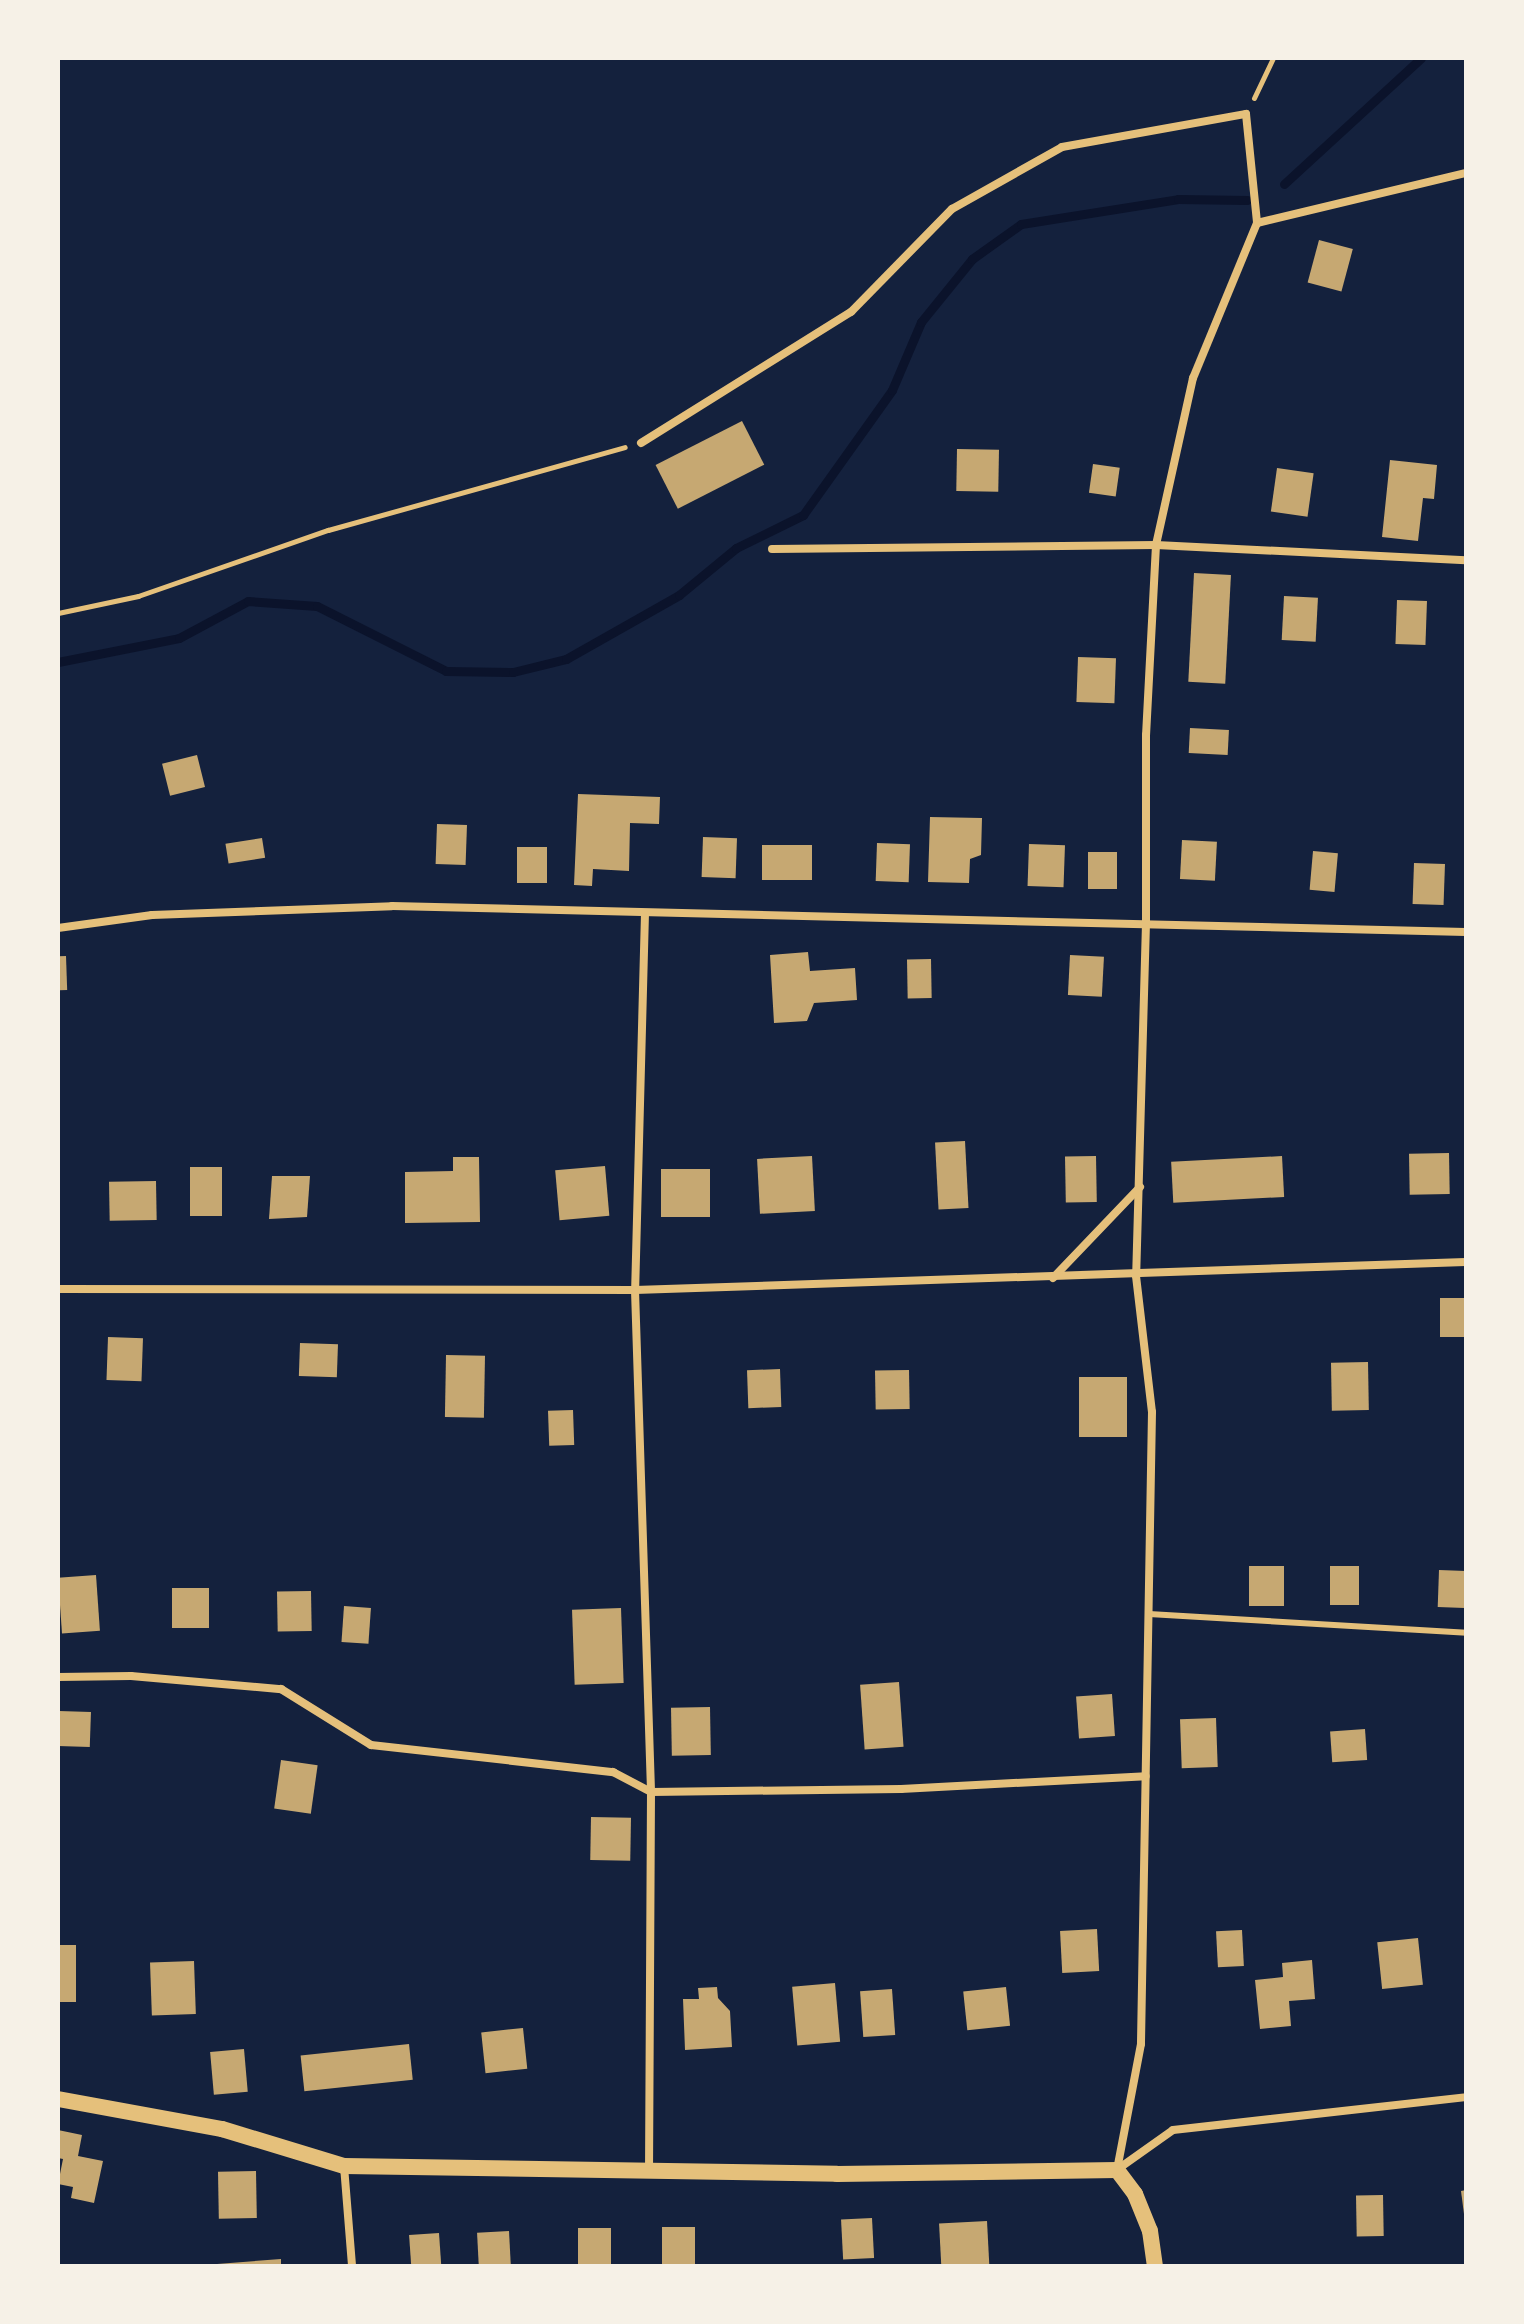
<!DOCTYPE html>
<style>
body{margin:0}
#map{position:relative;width:1524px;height:2324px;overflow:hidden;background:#14213d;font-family:Lora,serif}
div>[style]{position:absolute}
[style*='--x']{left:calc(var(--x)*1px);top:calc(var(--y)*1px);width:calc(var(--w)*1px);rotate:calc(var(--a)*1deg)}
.stream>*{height:9px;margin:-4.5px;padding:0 4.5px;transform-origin:4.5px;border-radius:4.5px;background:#0b132b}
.building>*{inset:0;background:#c6a872;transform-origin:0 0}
.path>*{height:5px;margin:-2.5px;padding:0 2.5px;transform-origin:2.5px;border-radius:2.5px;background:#e5c07b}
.service>*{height:6px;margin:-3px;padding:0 3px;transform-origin:3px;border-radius:3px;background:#e5c07b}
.minor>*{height:8px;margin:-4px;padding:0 4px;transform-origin:4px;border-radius:4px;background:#e5c07b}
.secondary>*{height:16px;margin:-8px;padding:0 8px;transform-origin:8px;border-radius:8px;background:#e5c07b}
span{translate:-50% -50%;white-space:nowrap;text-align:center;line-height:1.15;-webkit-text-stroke:6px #f6f1e7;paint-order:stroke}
.frame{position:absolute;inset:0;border:60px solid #f6f1e7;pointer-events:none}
</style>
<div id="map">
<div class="stream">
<i style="--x:1284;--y:184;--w:186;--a:-42.6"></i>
<i style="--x:58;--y:662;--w:123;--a:-11.2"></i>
<i style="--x:179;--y:638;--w:78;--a:-28.2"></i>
<i style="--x:248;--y:601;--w:69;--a:4.1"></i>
<i style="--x:317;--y:606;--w:144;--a:26.7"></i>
<i style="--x:446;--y:671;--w:67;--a:0.9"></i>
<i style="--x:513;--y:672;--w:55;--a:-13.8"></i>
<i style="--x:566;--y:659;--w:130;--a:-29.5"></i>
<i style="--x:679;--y:595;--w:74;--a:-39.5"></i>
<i style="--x:736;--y:548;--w:75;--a:-26.2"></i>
<i style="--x:803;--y:515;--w:153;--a:-54.5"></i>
<i style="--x:892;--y:390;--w:74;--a:-66.9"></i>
<i style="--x:921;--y:322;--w:81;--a:-51"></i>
<i style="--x:972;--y:259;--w:60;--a:-35.5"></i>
<i style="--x:1021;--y:224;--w:159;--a:-9"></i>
<i style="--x:1178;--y:199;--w:69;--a:0.8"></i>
</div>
<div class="building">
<i style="left:1319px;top:240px;width:35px;height:44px;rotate:15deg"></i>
<i style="left:742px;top:421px;width:49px;height:97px;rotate:63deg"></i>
<i style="left:957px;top:449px;width:42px;height:42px;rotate:1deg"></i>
<i style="clip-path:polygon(1390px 460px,1437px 465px,1434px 499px,1423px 498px,1418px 541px,1382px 537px)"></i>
<i style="left:1093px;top:464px;width:27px;height:29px;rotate:8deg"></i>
<i style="left:1277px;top:468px;width:37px;height:44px;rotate:8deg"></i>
<i style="left:1194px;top:573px;width:37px;height:109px;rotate:3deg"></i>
<i style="left:1284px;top:596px;width:34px;height:44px;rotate:3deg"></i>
<i style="left:1397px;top:600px;width:30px;height:44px;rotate:2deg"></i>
<i style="left:1078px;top:657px;width:38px;height:45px;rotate:2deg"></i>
<i style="left:1190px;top:728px;width:39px;height:25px;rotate:3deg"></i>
<i style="left:197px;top:755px;width:33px;height:36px;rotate:76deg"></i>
<i style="clip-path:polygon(578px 794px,660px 797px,659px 824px,630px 823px,629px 871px,593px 869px,592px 886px,574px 885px)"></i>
<i style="clip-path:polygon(930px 817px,982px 818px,981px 855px,970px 859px,969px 883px,928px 882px)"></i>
<i style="left:437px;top:824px;width:30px;height:40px;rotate:2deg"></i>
<i style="left:703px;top:837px;width:34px;height:40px;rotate:2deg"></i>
<i style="left:262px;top:838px;width:20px;height:37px;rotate:81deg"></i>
<i style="left:1182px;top:840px;width:35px;height:39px;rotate:3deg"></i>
<i style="left:877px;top:843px;width:33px;height:38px;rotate:2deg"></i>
<i style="left:1029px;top:844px;width:36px;height:42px;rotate:2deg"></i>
<i style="left:762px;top:845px;width:50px;height:35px"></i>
<i style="left:517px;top:847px;width:30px;height:36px"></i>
<i style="left:1313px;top:851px;width:25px;height:39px;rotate:5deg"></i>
<i style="left:1088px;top:852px;width:29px;height:37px"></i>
<i style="left:1414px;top:863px;width:31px;height:41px;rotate:2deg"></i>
<i style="clip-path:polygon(808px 952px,810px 971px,855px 968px,857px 1000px,814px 1003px,807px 1021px,774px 1023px,770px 955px)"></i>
<i style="left:1070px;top:955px;width:34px;height:40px;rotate:3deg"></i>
<i style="left:66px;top:956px;width:34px;height:8px;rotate:88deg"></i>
<i style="left:931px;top:959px;width:39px;height:24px;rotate:89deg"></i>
<i style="left:965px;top:1141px;width:67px;height:30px;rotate:87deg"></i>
<i style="left:1449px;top:1153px;width:41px;height:40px;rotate:89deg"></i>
<i style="left:812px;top:1156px;width:55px;height:55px;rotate:87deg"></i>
<i style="left:1096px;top:1156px;width:46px;height:31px;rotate:89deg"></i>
<i style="left:1282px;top:1156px;width:41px;height:111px;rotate:87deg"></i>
<i style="clip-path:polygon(453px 1157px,479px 1157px,480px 1222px,405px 1223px,405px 1172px,453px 1171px)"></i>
<i style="left:605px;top:1166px;width:50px;height:50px;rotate:85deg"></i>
<i style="left:190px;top:1167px;width:32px;height:49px"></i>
<i style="left:710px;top:1169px;width:48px;height:49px;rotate:90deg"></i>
<i style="clip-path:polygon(272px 1176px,310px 1176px,307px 1217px,269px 1219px)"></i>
<i style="left:156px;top:1181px;width:39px;height:47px;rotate:89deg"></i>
<i style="left:1466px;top:1298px;width:39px;height:26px;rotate:90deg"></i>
<i style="left:108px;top:1337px;width:35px;height:43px;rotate:2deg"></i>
<i style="left:300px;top:1343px;width:38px;height:33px;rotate:2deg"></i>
<i style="left:446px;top:1355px;width:39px;height:62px;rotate:1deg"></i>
<i style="left:1368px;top:1362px;width:48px;height:37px;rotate:89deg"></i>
<i style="left:780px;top:1369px;width:38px;height:33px;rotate:88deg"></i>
<i style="left:909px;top:1370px;width:39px;height:34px;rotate:89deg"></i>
<i style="left:1079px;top:1377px;width:48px;height:60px"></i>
<i style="left:573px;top:1410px;width:35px;height:25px;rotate:88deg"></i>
<i style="left:1249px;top:1566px;width:35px;height:40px"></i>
<i style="left:1330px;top:1566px;width:29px;height:39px"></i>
<i style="left:1439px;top:1570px;width:27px;height:37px;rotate:2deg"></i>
<i style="left:96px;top:1575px;width:56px;height:38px;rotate:86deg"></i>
<i style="left:209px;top:1588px;width:40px;height:37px;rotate:90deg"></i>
<i style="left:311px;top:1591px;width:40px;height:34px;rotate:89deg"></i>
<i style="left:344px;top:1606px;width:27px;height:36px;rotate:4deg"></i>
<i style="left:621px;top:1608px;width:75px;height:49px;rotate:88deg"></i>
<i style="left:899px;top:1682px;width:65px;height:39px;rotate:86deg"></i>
<i style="left:1112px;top:1694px;width:42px;height:36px;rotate:86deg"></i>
<i style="left:710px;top:1707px;width:48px;height:39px;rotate:89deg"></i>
<i style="left:59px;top:1711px;width:32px;height:35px;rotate:2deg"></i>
<i style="left:1216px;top:1718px;width:49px;height:36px;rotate:88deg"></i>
<i style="left:1365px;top:1729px;width:31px;height:35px;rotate:86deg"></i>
<i style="left:281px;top:1760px;width:37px;height:49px;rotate:8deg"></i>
<i style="left:591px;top:1817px;width:40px;height:43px;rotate:1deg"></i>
<i style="left:1097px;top:1929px;width:42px;height:37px;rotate:87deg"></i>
<i style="left:1242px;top:1930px;width:36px;height:26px;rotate:87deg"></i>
<i style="left:1418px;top:1938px;width:47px;height:41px;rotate:84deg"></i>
<i style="left:58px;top:1945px;width:18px;height:57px"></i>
<i style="clip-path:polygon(1312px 1960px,1315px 1999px,1289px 2001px,1291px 2026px,1260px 2029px,1255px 1980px,1283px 1977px,1282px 1963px)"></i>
<i style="left:194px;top:1961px;width:53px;height:44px;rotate:88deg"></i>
<i style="left:835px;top:1983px;width:59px;height:43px;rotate:85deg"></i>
<i style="clip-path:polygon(717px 1987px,718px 1998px,730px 2011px,732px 2047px,685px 2050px,683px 1999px,699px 1999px,698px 1988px)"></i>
<i style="left:1006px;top:1987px;width:39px;height:43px;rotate:84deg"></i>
<i style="left:892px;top:1989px;width:46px;height:32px;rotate:86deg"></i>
<i style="left:523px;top:2028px;width:41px;height:42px;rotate:84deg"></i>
<i style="left:409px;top:2044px;width:36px;height:109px;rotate:84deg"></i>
<i style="left:244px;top:2049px;width:43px;height:34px;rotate:85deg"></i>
<i style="clip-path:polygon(58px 2130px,82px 2135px,78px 2156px,103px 2161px,94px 2203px,71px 2198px,73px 2187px,58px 2184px,63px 2159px,58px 2158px)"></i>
<i style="left:256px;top:2171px;width:47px;height:38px;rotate:89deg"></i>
<i style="clip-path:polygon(1466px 2190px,1466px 2214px,1464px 2214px,1461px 2191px)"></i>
<i style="left:1383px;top:2195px;width:41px;height:27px;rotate:89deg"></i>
<i style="left:872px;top:2218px;width:40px;height:31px;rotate:87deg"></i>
<i style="left:987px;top:2221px;width:43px;height:48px;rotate:87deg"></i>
<i style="left:662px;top:2227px;width:33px;height:39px"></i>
<i style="left:611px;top:2228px;width:38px;height:33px;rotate:90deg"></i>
<i style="left:509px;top:2231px;width:35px;height:32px;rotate:87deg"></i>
<i style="left:439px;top:2233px;width:32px;height:30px;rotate:86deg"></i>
<i style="clip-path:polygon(281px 2259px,281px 2266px,217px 2266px,217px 2264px)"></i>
</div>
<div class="path">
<i style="--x:1254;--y:98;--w:44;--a:-64.6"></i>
<i style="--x:58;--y:613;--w:82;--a:-12"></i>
<i style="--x:138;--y:596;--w:201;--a:-19.2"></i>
<i style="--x:328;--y:530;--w:308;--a:-15.6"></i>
</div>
<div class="service">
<i style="--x:1149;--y:1614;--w:318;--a:3.4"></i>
</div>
<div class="minor">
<i style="--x:1257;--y:223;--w:215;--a:-13.5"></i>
<i style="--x:641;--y:443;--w:248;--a:-32"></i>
<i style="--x:851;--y:312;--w:144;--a:-45.6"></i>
<i style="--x:952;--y:209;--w:126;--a:-29.4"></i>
<i style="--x:1062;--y:147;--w:187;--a:-10.2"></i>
<i style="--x:1246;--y:114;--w:110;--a:84.2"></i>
<i style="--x:1257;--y:223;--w:168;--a:112.4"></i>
<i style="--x:1193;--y:378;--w:171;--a:102.5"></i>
<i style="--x:1156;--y:545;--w:190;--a:93"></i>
<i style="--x:1146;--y:735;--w:188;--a:90"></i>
<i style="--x:1146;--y:923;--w:353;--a:91.6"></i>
<i style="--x:1136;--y:1276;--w:137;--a:83.3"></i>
<i style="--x:1152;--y:1412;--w:632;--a:91"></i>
<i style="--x:1141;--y:2044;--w:128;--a:100.8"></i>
<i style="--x:772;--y:549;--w:384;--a:-0.6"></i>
<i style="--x:1156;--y:545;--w:310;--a:2.8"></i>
<i style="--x:645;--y:913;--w:377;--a:91.5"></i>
<i style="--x:635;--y:1290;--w:502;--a:88.17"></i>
<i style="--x:651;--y:1792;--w:379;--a:90.3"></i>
<i style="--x:58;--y:928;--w:95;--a:-7.9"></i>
<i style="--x:152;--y:915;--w:240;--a:-2.1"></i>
<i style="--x:392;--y:906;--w:1074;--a:1.39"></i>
<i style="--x:1053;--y:1278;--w:126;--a:-46.3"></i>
<i style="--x:58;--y:1289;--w:577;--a:0.1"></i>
<i style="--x:635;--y:1290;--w:831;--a:-1.93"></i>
<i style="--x:58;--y:1677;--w:73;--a:-0.8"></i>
<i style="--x:131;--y:1676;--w:151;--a:5"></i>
<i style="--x:281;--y:1689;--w:106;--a:31.9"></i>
<i style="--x:371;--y:1745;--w:244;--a:6.4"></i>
<i style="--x:613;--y:1772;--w:43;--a:27.8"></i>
<i style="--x:651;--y:1792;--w:250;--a:-0.7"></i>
<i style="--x:901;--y:1789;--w:245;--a:-3"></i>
<i style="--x:344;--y:2166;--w:100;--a:85.4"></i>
<i style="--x:1118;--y:2169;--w:67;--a:-35.3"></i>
<i style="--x:1173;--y:2130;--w:295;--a:-6.4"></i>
</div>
<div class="secondary">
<i style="--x:58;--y:2099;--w:167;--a:10.4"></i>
<i style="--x:222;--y:2129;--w:127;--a:16.9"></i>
<i style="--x:344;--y:2166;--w:493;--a:0.9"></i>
<i style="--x:837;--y:2174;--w:280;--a:-0.8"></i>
<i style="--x:1117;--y:2170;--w:30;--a:53"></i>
<i style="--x:1135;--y:2194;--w:40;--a:68"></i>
<i style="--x:1150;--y:2231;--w:35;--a:82"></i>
</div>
<div class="frame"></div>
</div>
